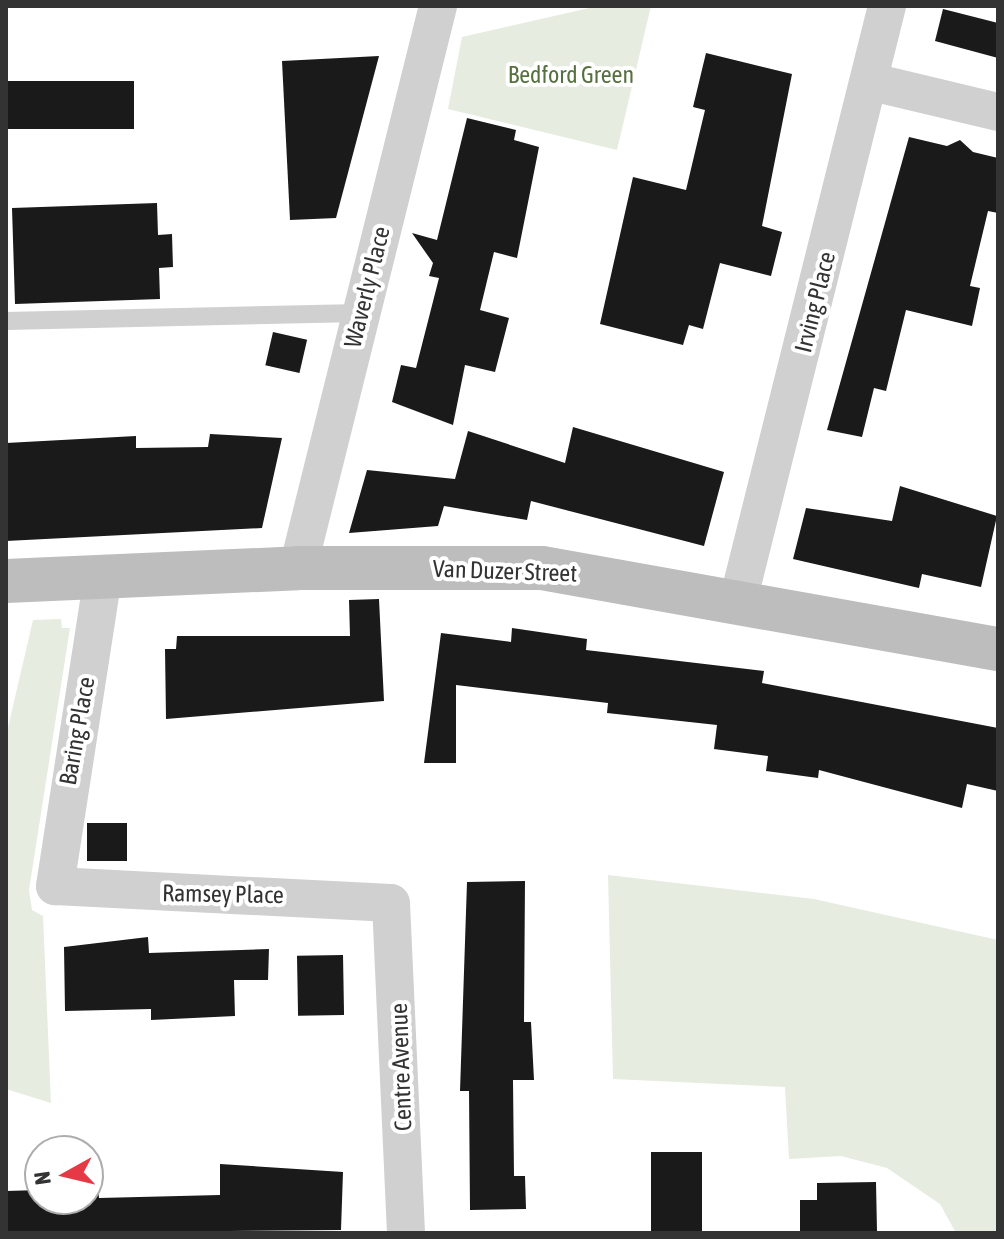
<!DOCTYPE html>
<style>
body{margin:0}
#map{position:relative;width:1004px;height:1239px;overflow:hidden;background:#fff;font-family:"Asap Condensed",sans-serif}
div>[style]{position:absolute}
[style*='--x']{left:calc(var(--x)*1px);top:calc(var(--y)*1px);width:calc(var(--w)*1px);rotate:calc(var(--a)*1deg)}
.green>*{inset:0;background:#e6ecdf}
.building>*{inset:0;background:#1a1a1a;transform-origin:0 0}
.service>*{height:18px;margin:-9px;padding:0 9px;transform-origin:9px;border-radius:9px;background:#d0d0d0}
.minor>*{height:38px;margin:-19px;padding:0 19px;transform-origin:19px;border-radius:19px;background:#d0d0d0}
.secondary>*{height:44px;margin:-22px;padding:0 22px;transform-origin:22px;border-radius:22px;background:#bdbdbd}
span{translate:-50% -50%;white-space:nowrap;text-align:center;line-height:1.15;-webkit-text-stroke:8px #fff;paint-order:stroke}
.park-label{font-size:24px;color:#56703f}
.street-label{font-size:24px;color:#333}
.frame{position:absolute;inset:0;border:8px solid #333;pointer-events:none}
.north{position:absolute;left:24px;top:1135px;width:80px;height:80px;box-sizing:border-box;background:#fff;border:2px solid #adadad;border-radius:50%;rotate:262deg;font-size:22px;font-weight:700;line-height:32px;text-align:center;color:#333}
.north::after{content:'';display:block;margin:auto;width:28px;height:36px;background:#e63946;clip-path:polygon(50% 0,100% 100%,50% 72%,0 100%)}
</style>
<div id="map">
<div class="green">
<i style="clip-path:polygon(598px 6px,651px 6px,617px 150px,448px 109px,462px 37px)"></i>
<i style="clip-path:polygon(61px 619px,62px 628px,70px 628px,29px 890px,32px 910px,43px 916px,51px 1103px,6px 1089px,6px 736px,33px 620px)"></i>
<i style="clip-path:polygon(608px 875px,814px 899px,998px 940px,998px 1233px,956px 1233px,940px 1204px,887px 1168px,841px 1156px,789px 1159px,785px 1087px,613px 1079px)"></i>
</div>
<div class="building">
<i style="clip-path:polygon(943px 9px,998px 23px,998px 58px,935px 41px)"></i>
<i style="clip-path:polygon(706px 53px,792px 74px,762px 226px,782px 232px,771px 276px,720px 263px,703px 329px,689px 325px,683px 345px,600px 324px,633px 177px,686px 190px,705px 110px,693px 107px)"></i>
<i style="clip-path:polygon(379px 56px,336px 218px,290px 220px,282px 61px)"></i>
<i style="left:6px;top:81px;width:128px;height:48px"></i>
<i style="clip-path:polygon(467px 118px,516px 130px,514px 140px,539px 147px,517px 258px,494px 252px,480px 310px,509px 318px,495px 372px,465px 365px,453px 425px,392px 402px,401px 365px,416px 368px,439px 278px,429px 276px,433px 263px,412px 233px,437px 240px)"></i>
<i style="clip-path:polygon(909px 137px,947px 146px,960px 140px,973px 152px,998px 158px,998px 213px,988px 211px,970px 286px,980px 288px,972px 326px,906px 310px,886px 391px,874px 388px,862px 437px,827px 430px)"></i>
<i style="clip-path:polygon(157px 203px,158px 235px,172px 234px,173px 267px,159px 268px,160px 299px,15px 304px,12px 208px)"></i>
<i style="left:273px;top:332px;width:35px;height:34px;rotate:13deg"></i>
<i style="clip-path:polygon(573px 427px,724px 472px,704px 546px,531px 501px,527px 520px,444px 506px,438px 526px,349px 533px,367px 470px,455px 479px,468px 431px,565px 463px)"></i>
<i style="clip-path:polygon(210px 434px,282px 438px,262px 528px,6px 541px,6px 443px,136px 436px,136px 448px,208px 447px)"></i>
<i style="clip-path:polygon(900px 486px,997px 516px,981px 587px,922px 574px,919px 588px,793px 559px,806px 508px,892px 521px)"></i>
<i style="clip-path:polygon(379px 599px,384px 701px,166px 719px,165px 649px,176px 649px,177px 636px,350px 636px,349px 600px)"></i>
<i style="clip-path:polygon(512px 628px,587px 639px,586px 650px,764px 671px,762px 683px,998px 728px,998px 791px,967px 784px,962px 808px,819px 770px,818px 778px,766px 771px,768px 756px,714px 749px,717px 725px,607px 713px,608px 703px,456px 685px,456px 763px,424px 763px,441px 633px,511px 642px)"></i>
<i style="left:87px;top:823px;width:40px;height:38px"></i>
<i style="clip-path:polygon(525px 881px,524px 1022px,531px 1022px,534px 1080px,513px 1080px,514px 1176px,525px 1176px,526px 1209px,470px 1210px,469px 1091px,460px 1091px,467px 882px)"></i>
<i style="clip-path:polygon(148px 937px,149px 953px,269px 949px,268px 980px,234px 980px,235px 1016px,151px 1020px,151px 1009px,65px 1011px,64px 947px)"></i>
<i style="left:343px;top:955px;width:60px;height:46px;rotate:89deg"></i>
<i style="left:651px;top:1152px;width:51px;height:81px"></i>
<i style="clip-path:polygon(220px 1164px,343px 1172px,341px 1230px,6px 1233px,6px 1191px,40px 1190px,40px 1199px,88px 1199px,88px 1188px,98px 1188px,99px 1198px,220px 1195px)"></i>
<i style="clip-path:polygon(876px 1182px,877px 1231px,800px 1232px,800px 1200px,817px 1200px,817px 1183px)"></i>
</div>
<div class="service">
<i style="--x:6;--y:321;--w:354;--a:-1.3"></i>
</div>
<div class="minor">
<i style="--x:872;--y:82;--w:130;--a:13.4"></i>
<i style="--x:298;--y:568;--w:579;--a:-76.01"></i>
<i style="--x:103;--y:576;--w:314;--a:98.8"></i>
<i style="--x:55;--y:886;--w:336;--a:2.9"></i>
<i style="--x:391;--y:903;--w:330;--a:87.4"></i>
<i style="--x:739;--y:597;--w:609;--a:-75.94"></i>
</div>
<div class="secondary">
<i style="--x:6;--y:581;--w:292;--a:-2.5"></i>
<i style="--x:298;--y:568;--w:244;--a:0"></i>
<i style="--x:542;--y:568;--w:463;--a:10.1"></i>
</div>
<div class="park-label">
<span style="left:571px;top:75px">Bedford Green</span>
</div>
<div class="street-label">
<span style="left:367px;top:287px;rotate:-76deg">Waverly Place</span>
<span style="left:815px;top:302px;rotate:-76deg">Irving Place</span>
<span style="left:505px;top:571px;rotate:2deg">Van Duzer Street</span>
<span style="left:77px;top:731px;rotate:-80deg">Baring Place</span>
<span style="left:223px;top:894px;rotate:1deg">Ramsey Place</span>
<span style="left:401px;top:1067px;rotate:-92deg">Centre Avenue</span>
</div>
<div class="frame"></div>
<div class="north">N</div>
</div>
